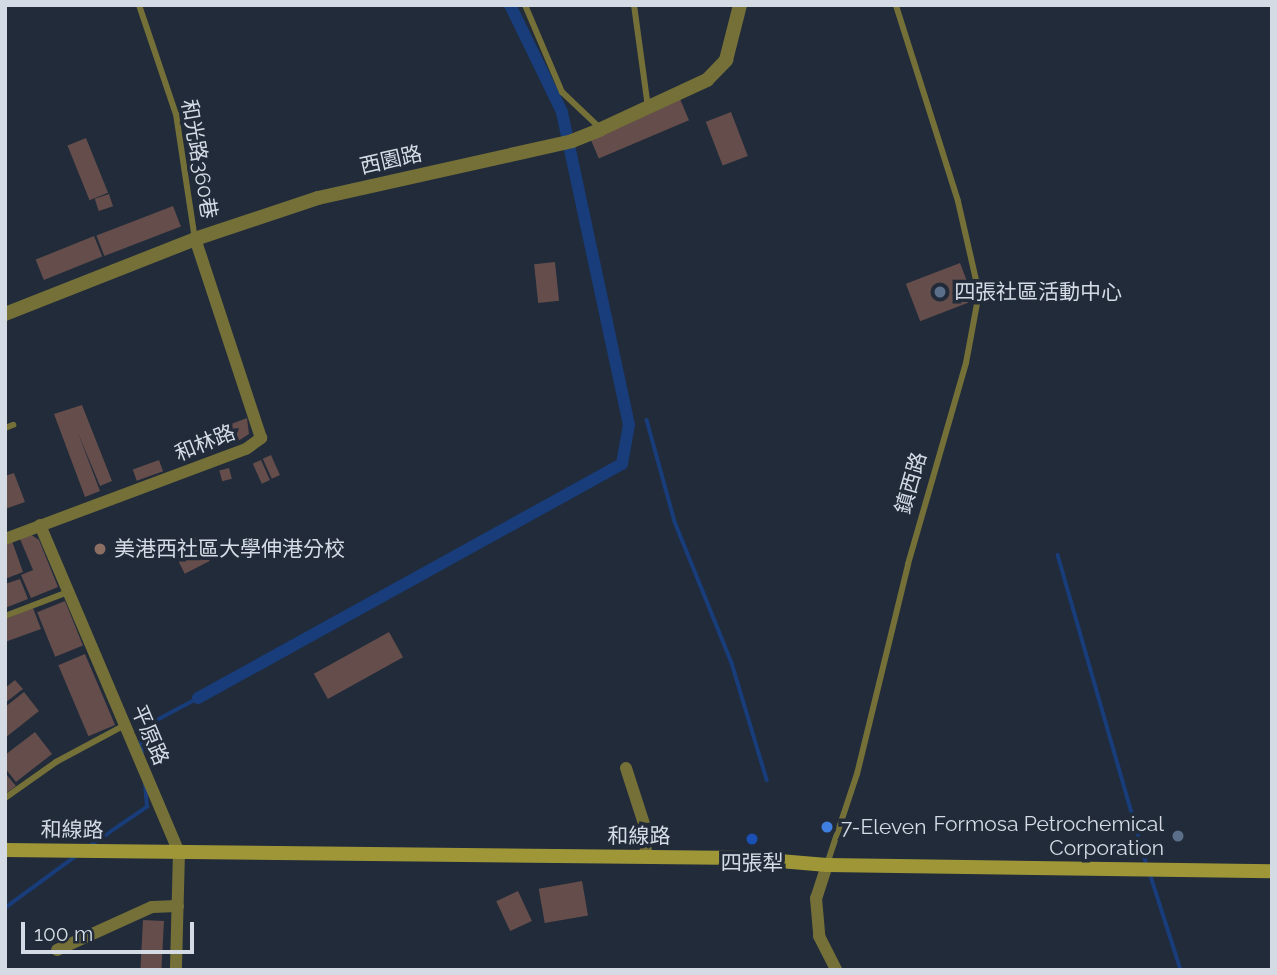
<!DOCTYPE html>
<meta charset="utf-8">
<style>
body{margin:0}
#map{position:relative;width:1277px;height:975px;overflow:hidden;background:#212b3a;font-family:Raleway,"Noto Sans TC",sans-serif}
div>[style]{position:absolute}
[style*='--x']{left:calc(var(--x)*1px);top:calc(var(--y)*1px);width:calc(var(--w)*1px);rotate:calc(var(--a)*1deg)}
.stream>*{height:3.5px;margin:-1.75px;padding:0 1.75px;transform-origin:1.75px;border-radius:1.75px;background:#183d7a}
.canal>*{height:12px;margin:-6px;padding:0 6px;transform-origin:6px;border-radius:6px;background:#183d7a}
.building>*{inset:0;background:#644d4a;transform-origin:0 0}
.service>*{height:6px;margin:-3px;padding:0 3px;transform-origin:3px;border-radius:3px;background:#747038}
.minor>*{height:12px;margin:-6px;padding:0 6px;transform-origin:6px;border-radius:6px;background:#747038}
.tertiary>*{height:14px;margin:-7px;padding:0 7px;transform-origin:7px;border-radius:7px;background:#747038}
.secondary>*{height:14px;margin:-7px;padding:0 7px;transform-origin:7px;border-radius:7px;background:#9f9737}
.dots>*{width:19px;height:19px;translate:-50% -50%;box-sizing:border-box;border:4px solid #212b3a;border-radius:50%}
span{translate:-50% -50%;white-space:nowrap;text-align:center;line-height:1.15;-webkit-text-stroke:7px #212b3a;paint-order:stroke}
.street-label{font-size:21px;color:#d4dbe5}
.poi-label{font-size:21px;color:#d4dbe5}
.left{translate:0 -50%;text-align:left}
.right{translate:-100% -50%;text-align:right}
.frame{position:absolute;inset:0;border:7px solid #d4dbe5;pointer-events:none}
.scale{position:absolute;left:21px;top:922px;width:173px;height:32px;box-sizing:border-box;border:4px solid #d4dbe5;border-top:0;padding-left:9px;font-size:21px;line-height:24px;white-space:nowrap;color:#d4dbe5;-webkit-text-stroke:5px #212b3a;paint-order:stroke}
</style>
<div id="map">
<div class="stream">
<i style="--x:647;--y:420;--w:106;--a:74.6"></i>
<i style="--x:675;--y:522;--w:152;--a:68"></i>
<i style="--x:732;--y:663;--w:122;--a:73.3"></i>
<i style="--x:1058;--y:555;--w:323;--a:74"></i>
<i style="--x:142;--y:753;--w:24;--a:-95"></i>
<i style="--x:140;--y:729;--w:66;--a:-28.1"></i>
<i style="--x:91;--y:845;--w:68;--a:-34.2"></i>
<i style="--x:147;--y:807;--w:22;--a:-95"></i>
<i style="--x:1150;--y:873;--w:102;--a:72.3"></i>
<i style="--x:5;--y:908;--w:88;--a:-36.2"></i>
</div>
<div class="canal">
<i style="--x:198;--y:698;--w:484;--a:-28.9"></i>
<i style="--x:622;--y:464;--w:40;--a:-80"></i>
<i style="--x:629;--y:425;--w:320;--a:-102.1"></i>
<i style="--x:562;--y:112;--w:119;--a:-115.9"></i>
</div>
<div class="building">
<i style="left:680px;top:99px;width:23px;height:98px;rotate:67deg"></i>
<i style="left:731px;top:112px;width:47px;height:27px;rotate:69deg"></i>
<i style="left:86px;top:138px;width:59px;height:20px;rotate:68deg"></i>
<i style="left:109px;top:194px;width:13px;height:15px;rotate:72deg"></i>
<i style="left:173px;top:206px;width:22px;height:82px;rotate:69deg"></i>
<i style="left:94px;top:236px;width:22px;height:63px;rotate:68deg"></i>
<i style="left:555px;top:262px;width:39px;height:21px;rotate:84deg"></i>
<i style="left:960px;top:263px;width:40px;height:58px;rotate:69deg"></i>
<i style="clip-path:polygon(82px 405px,112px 481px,100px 486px,78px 433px,100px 491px,85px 497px,54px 414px)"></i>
<i style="clip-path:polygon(247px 418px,249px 434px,232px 445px,223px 427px)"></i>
<i style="left:271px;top:455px;width:22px;height:9px;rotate:66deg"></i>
<i style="left:159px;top:460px;width:12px;height:28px;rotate:70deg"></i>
<i style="left:261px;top:460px;width:22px;height:9px;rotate:66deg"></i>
<i style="left:229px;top:468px;width:11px;height:10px;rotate:75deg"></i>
<i style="clip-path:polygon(14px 473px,25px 502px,5px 509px,5px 476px)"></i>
<i style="clip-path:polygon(30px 534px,39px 540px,58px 587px,31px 598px,21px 575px,33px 570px,20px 539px)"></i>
<i style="left:197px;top:536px;width:28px;height:28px;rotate:63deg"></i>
<i style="clip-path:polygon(12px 541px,23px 572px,5px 579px,5px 544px)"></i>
<i style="clip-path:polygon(20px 579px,28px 599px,5px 608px,5px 584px)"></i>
<i style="left:65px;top:601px;width:48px;height:30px;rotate:68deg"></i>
<i style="clip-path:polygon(33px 608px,41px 629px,5px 642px,5px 619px)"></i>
<i style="left:389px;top:632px;width:29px;height:86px;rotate:61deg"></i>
<i style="left:85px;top:654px;width:77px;height:29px;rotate:67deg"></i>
<i style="clip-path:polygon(15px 680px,23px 689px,5px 703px,5px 688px)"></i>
<i style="clip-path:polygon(24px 692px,39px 711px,5px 738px,5px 707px)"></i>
<i style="clip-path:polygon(35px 732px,52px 754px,16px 782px,5px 768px,5px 755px)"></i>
<i style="clip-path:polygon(5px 773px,16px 786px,5px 794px)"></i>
<i style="left:582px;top:881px;width:35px;height:44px;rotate:80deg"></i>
<i style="left:518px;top:891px;width:33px;height:24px;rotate:65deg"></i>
<i style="left:143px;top:920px;width:21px;height:50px;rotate:3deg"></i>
</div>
<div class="service">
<i style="--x:139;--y:5;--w:115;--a:71.3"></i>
<i style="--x:176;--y:114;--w:126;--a:81.4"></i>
<i style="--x:525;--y:5;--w:95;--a:67"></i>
<i style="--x:562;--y:92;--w:54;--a:43.5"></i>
<i style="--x:634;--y:5;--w:103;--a:82.2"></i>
<i style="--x:5;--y:428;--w:9;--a:-21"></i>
<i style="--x:5;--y:616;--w:67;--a:-20.9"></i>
<i style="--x:5;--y:798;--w:62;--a:-35.2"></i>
<i style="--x:56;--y:762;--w:78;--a:-28.2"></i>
<i style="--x:827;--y:864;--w:95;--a:-71.6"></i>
<i style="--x:857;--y:774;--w:216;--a:-76.3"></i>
<i style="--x:908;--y:564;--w:209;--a:-73.9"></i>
<i style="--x:966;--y:363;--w:71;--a:-79.5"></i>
<i style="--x:979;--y:293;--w:94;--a:-102.9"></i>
<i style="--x:958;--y:201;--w:206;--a:-107.6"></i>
</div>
<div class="minor">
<i style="--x:40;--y:525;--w:355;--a:67"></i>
<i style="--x:179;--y:852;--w:118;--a:91.5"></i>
<i style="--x:5;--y:539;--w:257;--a:-20.5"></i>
<i style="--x:246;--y:449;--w:19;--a:-36"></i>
<i style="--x:261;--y:438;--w:210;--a:-108.3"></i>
<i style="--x:626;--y:768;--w:62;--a:72.1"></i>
<i style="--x:645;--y:827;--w:30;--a:88"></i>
<i style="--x:827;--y:865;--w:35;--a:108"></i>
<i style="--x:816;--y:898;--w:38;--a:85"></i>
<i style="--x:819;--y:936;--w:38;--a:63"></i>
<i style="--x:57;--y:950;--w:104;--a:-24.4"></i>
<i style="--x:152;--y:907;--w:26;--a:-2"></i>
</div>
<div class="tertiary">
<i style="--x:5;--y:314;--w:204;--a:-21.5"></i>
<i style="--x:195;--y:239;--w:130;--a:-18.4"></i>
<i style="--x:318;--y:198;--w:260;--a:-12.6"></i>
<i style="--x:572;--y:141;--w:31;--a:-22"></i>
<i style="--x:601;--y:129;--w:117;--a:-24.8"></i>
<i style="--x:707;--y:80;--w:28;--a:-46"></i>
<i style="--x:726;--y:60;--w:57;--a:-75.7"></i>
</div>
<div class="secondary">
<i style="--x:5;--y:850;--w:740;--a:0.62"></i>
<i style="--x:745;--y:858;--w:82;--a:4.9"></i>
<i style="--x:827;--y:865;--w:445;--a:0.8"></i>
</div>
<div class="dots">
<i style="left:940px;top:292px;background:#5c6f8a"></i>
<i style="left:100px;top:549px;background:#8d6e63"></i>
<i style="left:827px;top:827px;background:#3f7fe0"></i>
<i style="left:1178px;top:836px;background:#5c6f8a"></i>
<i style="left:752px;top:839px;background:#1a4fb4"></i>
</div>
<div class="street-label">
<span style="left:199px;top:159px;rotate:80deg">和光路360巷</span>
<span style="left:391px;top:160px;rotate:-13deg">西園路</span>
<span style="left:205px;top:443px;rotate:-22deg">和林路</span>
<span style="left:911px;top:483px;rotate:-74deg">鎮西路</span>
<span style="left:150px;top:735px;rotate:67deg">平原路</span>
<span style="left:72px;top:830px;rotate:1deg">和線路</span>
<span style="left:639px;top:836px">和線路</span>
</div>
<div class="poi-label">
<span class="left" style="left:954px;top:292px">四張社區活動中心</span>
<span class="left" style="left:114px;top:549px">美港西社區大學伸港分校</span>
<span class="right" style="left:1164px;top:836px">Formosa Petrochemical<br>Corporation</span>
<span class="left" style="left:841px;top:827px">7-Eleven</span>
<span style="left:752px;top:863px">四張犁</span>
</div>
<div class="frame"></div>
<div class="scale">100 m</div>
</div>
